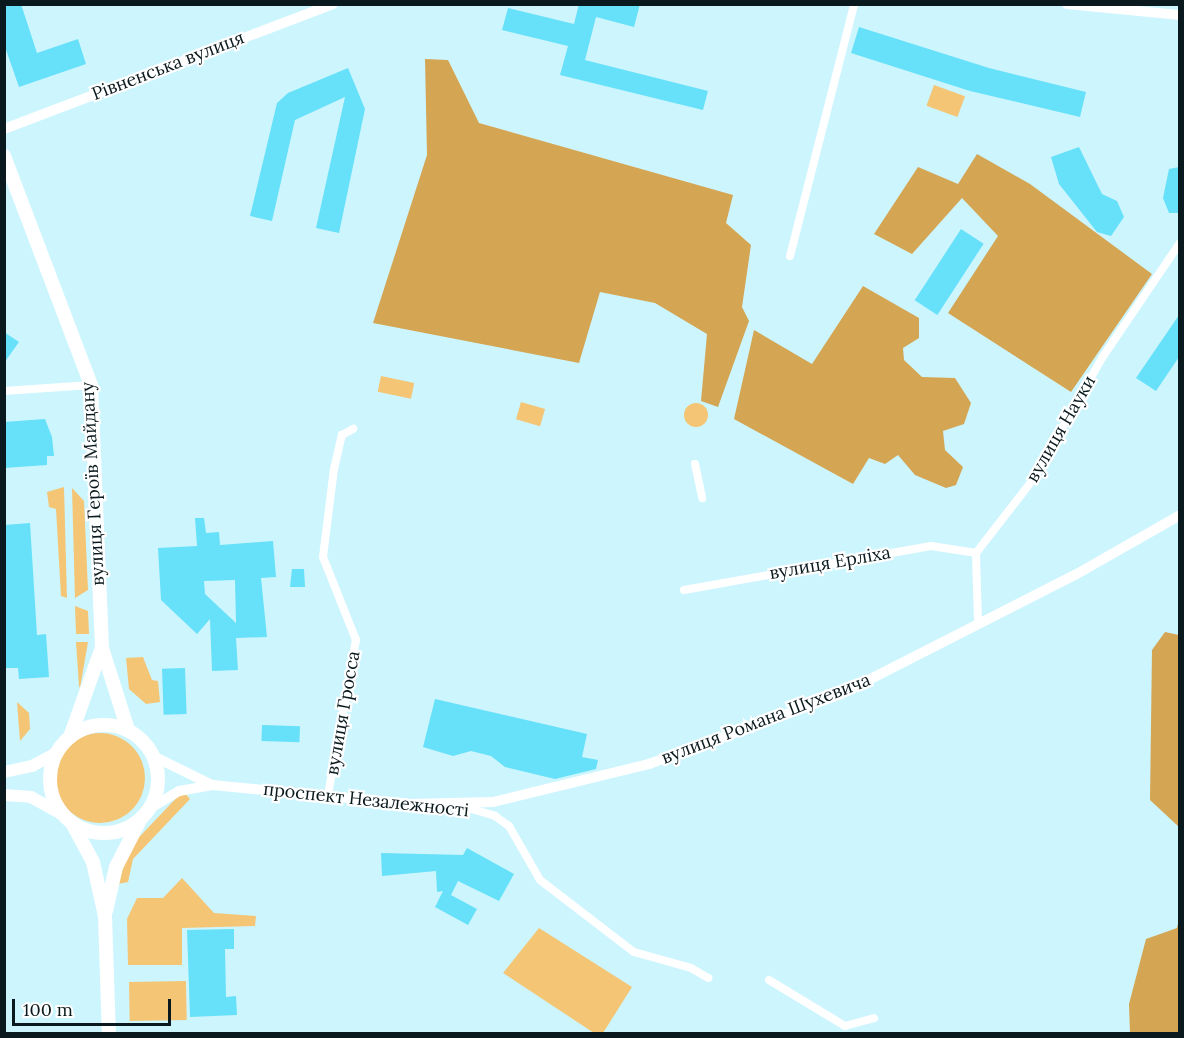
<!DOCTYPE html>
<meta charset="utf-8">
<style>
body{margin:0}
#map{position:relative;width:1184px;height:1038px;overflow:hidden;background:#cdf5fe;font-family:Lora,serif}
div>[style]{position:absolute}
[style*='--x']{left:calc(var(--x)*1px);top:calc(var(--y)*1px);width:calc(var(--w)*1px);rotate:calc(var(--a)*1deg)}
.green>*{inset:0;background:#f4c574;transform-origin:0 0}
.round{border-radius:50%}
.forest>*{inset:0;background:#d4a553}
.building>*{inset:0;background:#66e1f9;transform-origin:0 0}
.minor>*{height:8px;margin:-4px;padding:0 4px;transform-origin:4px;border-radius:4px;background:#fff}
.tertiary>*{height:10px;margin:-5px;padding:0 5px;transform-origin:5px;border-radius:5px;background:#fff}
.secondary>*{height:12px;margin:-6px;padding:0 6px;transform-origin:6px;border-radius:6px;background:#fff}
.primary>*{height:14px;margin:-7px;padding:0 7px;transform-origin:7px;border-radius:7px;background:#fff}
.primary>.ring{margin:-7px;padding:0;box-sizing:content-box;background:none;border:14px solid #fff;border-radius:50%}
span{translate:-50% -50%;white-space:nowrap;text-align:center;line-height:1.15;-webkit-text-stroke:4.5px #fff;paint-order:stroke}
.street-label{font-size:18px;color:#0a191d}
.frame{position:absolute;inset:0;border:6px solid #0a191d;pointer-events:none}
.scale{position:absolute;left:12px;top:999px;width:159px;height:27px;box-sizing:border-box;border:3px solid #0a191d;border-top:0;padding-left:8px;font-size:18px;line-height:21px;white-space:nowrap;color:#0a191d;-webkit-text-stroke:4px #fff;paint-order:stroke}
</style>
<div id="map">
<div class="green">
<i style="left:934px;top:85px;width:33px;height:22px;rotate:20deg"></i>
<i style="left:381px;top:376px;width:34px;height:16px;rotate:12deg"></i>
<i style="left:521px;top:402px;width:25px;height:18px;rotate:16deg"></i>
<i class="round" style="left:684px;top:403px;width:24px;height:24px"></i>
<i style="clip-path:polygon(64px 487px,67px 598px,61px 596px,56px 509px,49px 507px,47px 492px)"></i>
<i style="clip-path:polygon(72px 488px,84px 501px,88px 590px,75px 598px)"></i>
<i style="clip-path:polygon(75px 606px,88px 611px,89px 634px,76px 634px)"></i>
<i style="clip-path:polygon(76px 642px,88px 642px,80px 688px,79px 686px)"></i>
<i style="clip-path:polygon(143px 657px,152px 680px,158px 681px,160px 702px,146px 704px,129px 689px,126px 658px)"></i>
<i style="clip-path:polygon(17px 702px,29px 713px,30px 729px,20px 741px)"></i>
<i class="round" style="left:55px;top:733px;width:90px;height:90px"></i>
<i style="clip-path:polygon(183px 791px,190px 799px,133px 859px,128px 882px,118px 884px,124px 853px)"></i>
<i style="clip-path:polygon(182px 878px,214px 913px,256px 916px,255px 926px,182px 928px,182px 965px,128px 965px,127px 919px,137px 898px,163px 898px)"></i>
<i style="clip-path:polygon(539px 928px,632px 987px,603px 1033px,594px 1033px,503px 973px)"></i>
<i style="left:186px;top:981px;width:39px;height:57px;rotate:89deg"></i>
</div>
<div class="forest">
<i style="clip-path:polygon(425px 59px,448px 60px,479px 123px,733px 195px,726px 223px,751px 245px,742px 307px,749px 321px,718px 407px,701px 401px,707px 334px,655px 303px,600px 292px,579px 363px,373px 323px,427px 155px)"></i>
<i style="clip-path:polygon(977px 154px,1030px 184px,1152px 274px,1071px 392px,948px 313px,998px 236px,962px 198px,912px 254px,874px 234px,918px 167px,958px 184px)"></i>
<i style="clip-path:polygon(863px 286px,919px 318px,919px 338px,903px 348px,904px 360px,922px 377px,955px 378px,971px 403px,964px 424px,943px 431px,945px 450px,963px 467px,956px 485px,946px 488px,915px 475px,898px 455px,885px 464px,869px 458px,853px 484px,734px 419px,754px 330px,812px 364px)"></i>
<i style="clip-path:polygon(1165px 632px,1179px 635px,1179px 827px,1150px 800px,1152px 650px)"></i>
<i style="clip-path:polygon(1179px 919px,1179px 1033px,1130px 1033px,1129px 1004px,1146px 939px,1177px 928px)"></i>
</div>
<div class="building">
<i style="clip-path:polygon(4px 4px,21px 4px,37px 53px,78px 39px,86px 64px,19px 87px,4px 44px)"></i>
<i style="clip-path:polygon(579px 4px,640px 4px,634px 27px,596px 17px,585px 60px,708px 91px,703px 110px,560px 75px,568px 46px,502px 30px,508px 8px,574px 24px)"></i>
<i style="clip-path:polygon(859px 27px,989px 68px,1086px 92px,1080px 117px,970px 91px,851px 53px)"></i>
<i style="clip-path:polygon(348px 68px,365px 109px,339px 233px,316px 228px,345px 97px,295px 120px,272px 221px,250px 216px,277px 103px,288px 93px)"></i>
<i style="clip-path:polygon(1079px 147px,1102px 194px,1117px 201px,1124px 217px,1111px 236px,1097px 232px,1059px 184px,1051px 157px)"></i>
<i style="clip-path:polygon(1179px 167px,1179px 213px,1169px 213px,1163px 198px,1169px 169px)"></i>
<i style="left:961px;top:229px;width:27px;height:85px;rotate:33deg"></i>
<i style="clip-path:polygon(1179px 315px,1179px 357px,1156px 391px,1136px 378px)"></i>
<i style="clip-path:polygon(4px 332px,19px 342px,4px 363px)"></i>
<i style="clip-path:polygon(45px 419px,52px 437px,54px 456px,47px 456px,47px 465px,4px 468px,4px 422px)"></i>
<i style="clip-path:polygon(evenodd,195px 518px,204px 518px,206px 533px,219px 532px,220px 545px,273px 541px,276px 577px,261px 578px,267px 637px,236px 638px,238px 670px,212px 671px,210px 619px,197px 634px,161px 600px,158px 548px,197px 546px,195px 518px,235px 580px,236px 623px,205px 594px,204px 581px,235px 580px)"></i>
<i style="clip-path:polygon(30px 523px,37px 635px,46px 634px,49px 677px,19px 679px,18px 668px,4px 668px,4px 525px)"></i>
<i style="clip-path:polygon(292px 569px,304px 569px,305px 587px,290px 587px)"></i>
<i style="left:185px;top:668px;width:46px;height:23px;rotate:88deg"></i>
<i style="clip-path:polygon(435px 699px,587px 734px,582px 757px,598px 760px,596px 769px,555px 779px,505px 767px,491px 756px,471px 751px,453px 756px,423px 747px)"></i>
<i style="left:262px;top:725px;width:38px;height:16px;rotate:2deg"></i>
<i style="clip-path:polygon(467px 848px,514px 874px,499px 901px,458px 881px,451px 895px,477px 909px,468px 925px,435px 907px,443px 891px,437px 892px,436px 871px,382px 876px,381px 853px,463px 855px)"></i>
<i style="clip-path:polygon(234px 929px,234px 949px,225px 949px,226px 997px,236px 996px,237px 1015px,190px 1017px,187px 930px)"></i>
</div>
<div class="minor">
<i style="--x:790;--y:256;--w:260;--a:-75.7"></i>
<i style="--x:4;--y:391;--w:87;--a:-3.9"></i>
<i style="--x:695;--y:464;--w:35;--a:78"></i>
<i style="--x:684;--y:590;--w:251;--a:-10.1"></i>
<i style="--x:931;--y:546;--w:46;--a:8.8"></i>
<i style="--x:978;--y:622;--w:69;--a:-91.7"></i>
<i style="--x:976;--y:553;--w:90;--a:-52.2"></i>
<i style="--x:1031;--y:482;--w:143;--a:-60.2"></i>
<i style="--x:1102;--y:358;--w:139;--a:-55.9"></i>
<i style="--x:328;--y:795;--w:158;--a:-79.8"></i>
<i style="--x:356;--y:640;--w:89;--a:-111.7"></i>
<i style="--x:323;--y:557;--w:89;--a:-82.9"></i>
<i style="--x:334;--y:469;--w:35;--a:-77"></i>
<i style="--x:342;--y:435;--w:13;--a:-29"></i>
<i style="--x:461;--y:806;--w:35;--a:16"></i>
<i style="--x:495;--y:816;--w:17;--a:36"></i>
<i style="--x:509;--y:826;--w:62;--a:60.1"></i>
<i style="--x:540;--y:880;--w:118;--a:37.5"></i>
<i style="--x:634;--y:952;--w:59;--a:15.7"></i>
<i style="--x:691;--y:968;--w:20;--a:30"></i>
<i style="--x:769;--y:980;--w:89;--a:31.2"></i>
<i style="--x:845;--y:1026;--w:30;--a:-15"></i>
</div>
<div class="tertiary">
<i style="--x:1067;--y:4;--w:114;--a:5.6"></i>
<i style="--x:4;--y:129;--w:352;--a:-20.8"></i>
<i style="--x:151;--y:755;--w:68;--a:26.2"></i>
<i style="--x:212;--y:785;--w:199;--a:5.5"></i>
<i style="--x:410;--y:804;--w:83;--a:-1.4"></i>
<i style="--x:493;--y:802;--w:161;--a:-13.7"></i>
<i style="--x:649;--y:764;--w:202;--a:-20"></i>
<i style="--x:839;--y:695;--w:265;--a:-27"></i>
<i style="--x:1075;--y:575;--w:121;--a:-29.7"></i>
<i style="--x:149;--y:809;--w:35;--a:-31"></i>
<i style="--x:179;--y:791;--w:34;--a:-10"></i>
</div>
<div class="secondary">
<i style="--x:4;--y:772;--w:29;--a:-12"></i>
<i style="--x:32;--y:766;--w:27;--a:-28"></i>
<i style="--x:4;--y:795;--w:27;--a:4"></i>
<i style="--x:31;--y:797;--w:37;--a:29"></i>
</div>
<div class="primary">
<i style="--x:4;--y:156;--w:245;--a:69.2"></i>
<i style="--x:91;--y:385;--w:263;--a:87.6"></i>
<i style="--x:102;--y:648;--w:86;--a:72.4"></i>
<i class="ring" style="left:50px;top:725px;width:94px;height:94px"></i>
<i style="--x:70;--y:737;--w:92;--a:-70.4"></i>
<i style="--x:72;--y:823;--w:44;--a:61.7"></i>
<i style="--x:93;--y:862;--w:55;--a:77.5"></i>
<i style="--x:105;--y:916;--w:118;--a:88.1"></i>
<i style="--x:106;--y:911;--w:45;--a:-77.2"></i>
<i style="--x:116;--y:867;--w:53;--a:-62.9"></i>
</div>
<div class="street-label">
<span style="left:168px;top:66px;rotate:-21deg">Рівненська вулиця</span>
<span style="left:1061px;top:429px;rotate:-60deg">вулиця Науки</span>
<span style="left:93px;top:484px;rotate:-93deg">вулиця Героїв Майдану</span>
<span style="left:830px;top:563px;rotate:-10deg">вулиця Ерліха</span>
<span style="left:343px;top:713px;rotate:-80deg">вулиця Гросса</span>
<span style="left:766px;top:719px;rotate:-21deg">вулиця Романа Шухевича</span>
<span style="left:366px;top:800px;rotate:6deg">проспект Незалежності</span>
</div>
<div class="frame"></div>
<div class="scale">100 m</div>
</div>
